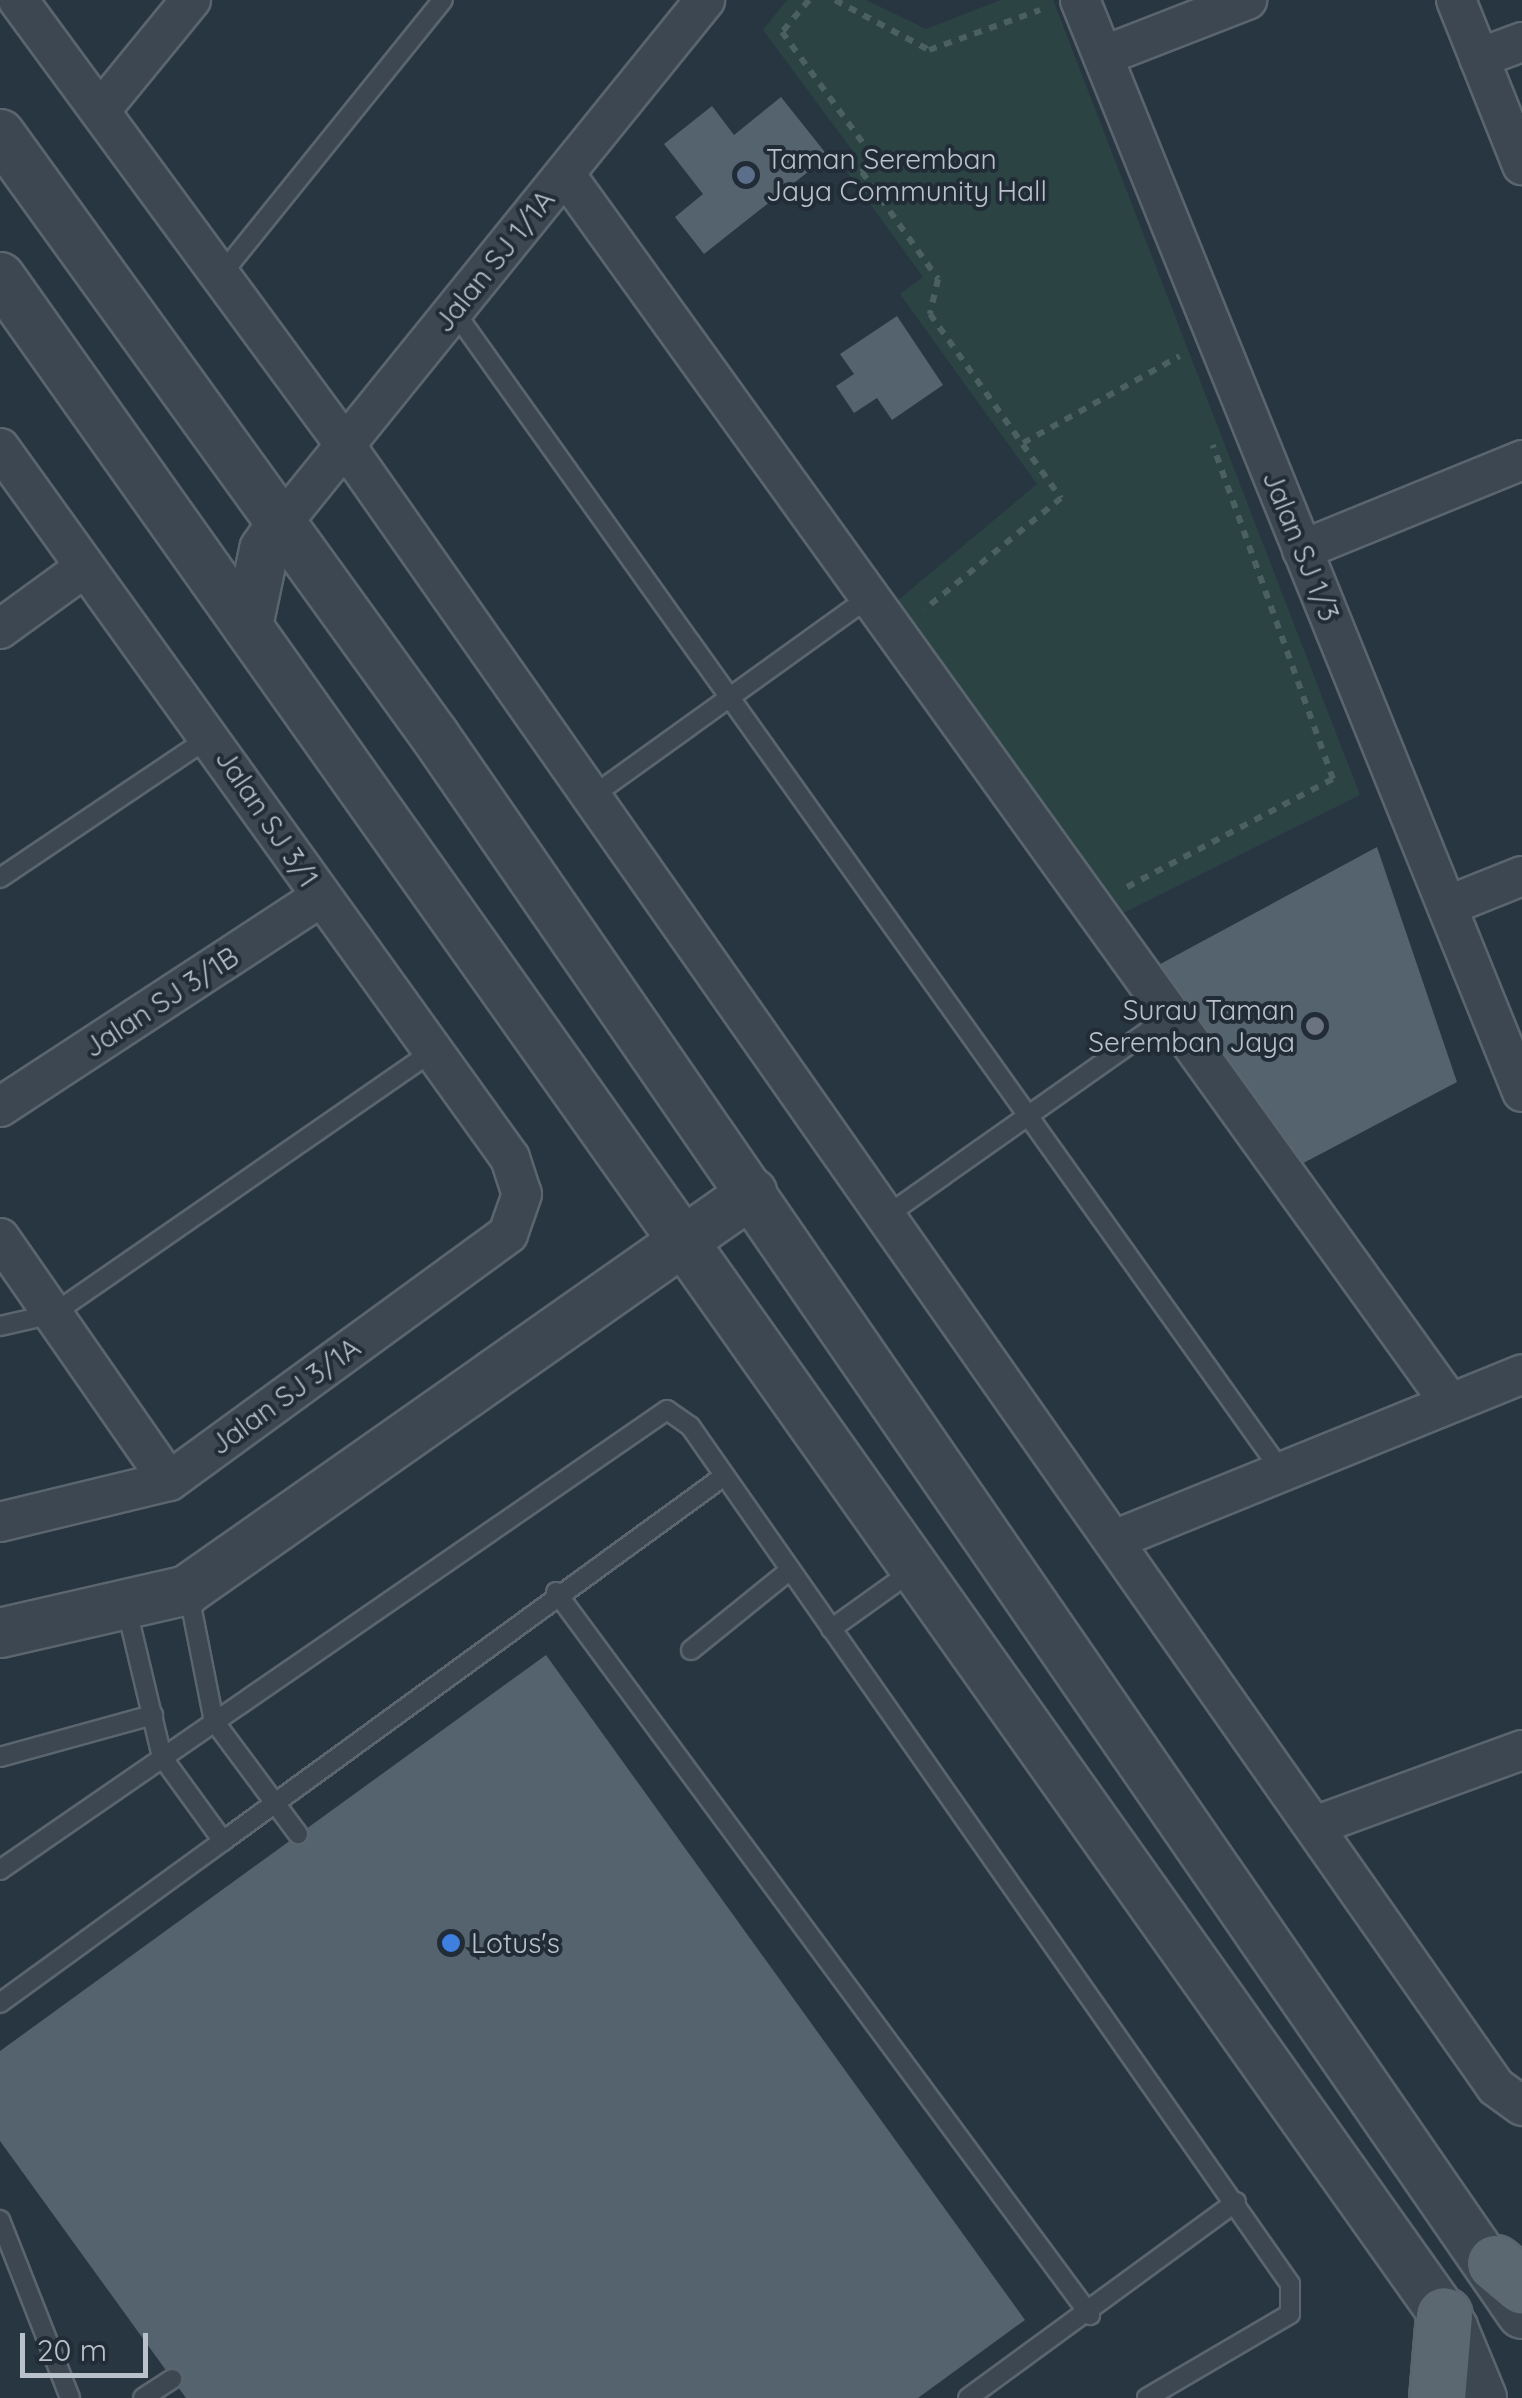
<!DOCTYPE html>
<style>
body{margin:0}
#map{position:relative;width:1522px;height:2398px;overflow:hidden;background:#283641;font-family:Quicksand,sans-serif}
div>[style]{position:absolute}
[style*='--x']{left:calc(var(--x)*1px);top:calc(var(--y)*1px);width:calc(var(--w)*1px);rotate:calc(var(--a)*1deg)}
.green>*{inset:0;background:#2b4443}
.building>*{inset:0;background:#54636e}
.path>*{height:6px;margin-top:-3px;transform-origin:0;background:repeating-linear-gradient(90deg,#4b6060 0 8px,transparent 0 16px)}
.roads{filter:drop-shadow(2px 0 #5a656e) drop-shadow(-2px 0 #5a656e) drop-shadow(0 2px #5a656e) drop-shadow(0 -2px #5a656e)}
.service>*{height:18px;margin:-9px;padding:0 9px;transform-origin:9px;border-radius:9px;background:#3c4751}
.minor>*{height:38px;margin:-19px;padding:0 19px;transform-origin:19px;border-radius:19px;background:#3c4751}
.tertiary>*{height:48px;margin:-24px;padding:0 24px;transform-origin:24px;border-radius:24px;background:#3c4751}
.primary>*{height:55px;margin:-27.5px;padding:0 27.5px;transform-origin:27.5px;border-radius:27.5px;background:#5b6771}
.dots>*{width:28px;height:28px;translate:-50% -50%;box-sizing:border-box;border:5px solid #212c37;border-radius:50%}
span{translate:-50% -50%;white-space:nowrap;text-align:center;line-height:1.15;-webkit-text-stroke:8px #212c37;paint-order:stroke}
.poi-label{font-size:28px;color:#b9c2cb}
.left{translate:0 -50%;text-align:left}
.right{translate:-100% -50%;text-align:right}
.street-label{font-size:28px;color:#b9c2cb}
.scale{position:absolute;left:20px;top:2333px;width:128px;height:45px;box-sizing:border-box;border:5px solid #b9c2cb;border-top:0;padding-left:12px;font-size:30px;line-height:35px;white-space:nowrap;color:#b9c2cb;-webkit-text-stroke:8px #212c37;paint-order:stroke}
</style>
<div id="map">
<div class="green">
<i style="clip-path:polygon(787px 0,866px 0,926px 29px,1001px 0,1053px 0,1360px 795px,1111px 919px,890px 607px,1037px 484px,900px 294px,923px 277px,847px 172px,858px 158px,763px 30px)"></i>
</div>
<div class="building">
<i style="clip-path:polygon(781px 97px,828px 156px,704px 254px,675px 217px,703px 194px,664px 144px,712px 106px,734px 135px)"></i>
<i style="clip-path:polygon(897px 316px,943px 385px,892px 420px,877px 398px,854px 413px,836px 386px,854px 374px,840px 354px)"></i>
<i style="clip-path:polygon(1377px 847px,1457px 1082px,1294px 1168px,1151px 969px)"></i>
<i style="clip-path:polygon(546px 1655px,1025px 2320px,918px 2398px,186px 2398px,0 2141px,0 2051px)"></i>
</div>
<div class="path">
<i style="--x:809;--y:0;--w:42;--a:130.2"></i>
<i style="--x:782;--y:32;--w:155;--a:53.9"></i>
<i style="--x:873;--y:157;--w:19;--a:126"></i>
<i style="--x:862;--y:172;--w:131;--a:54.6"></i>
<i style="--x:938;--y:279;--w:36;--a:103"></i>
<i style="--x:930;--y:314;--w:226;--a:54.6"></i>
<i style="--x:1061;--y:498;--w:176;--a:140.8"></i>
<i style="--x:835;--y:0;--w:106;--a:28"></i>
<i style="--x:929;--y:50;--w:118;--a:-19.8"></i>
<i style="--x:1023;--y:443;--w:179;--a:-29"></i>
<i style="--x:1127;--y:887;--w:233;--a:-27.7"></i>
<i style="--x:1333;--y:779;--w:355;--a:-109.8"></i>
</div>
<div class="roads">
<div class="service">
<i style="--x:220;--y:276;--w:355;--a:-51.1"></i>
<i style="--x:454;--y:311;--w:1426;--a:54.5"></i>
<i style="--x:591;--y:797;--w:342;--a:-35.7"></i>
<i style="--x:0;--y:878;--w:254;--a:-33.9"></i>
<i style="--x:886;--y:1216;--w:349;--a:-35.2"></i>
<i style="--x:0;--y:1326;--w:54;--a:-12.8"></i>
<i style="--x:53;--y:1314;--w:459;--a:-34.7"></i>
<i style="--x:188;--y:1590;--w:134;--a:78.8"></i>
<i style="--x:214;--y:1721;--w:141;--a:53.4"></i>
<i style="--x:556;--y:1592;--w:899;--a:53.55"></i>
<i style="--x:126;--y:1606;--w:155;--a:76.6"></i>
<i style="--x:162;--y:1757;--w:104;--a:54"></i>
<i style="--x:223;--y:1841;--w:620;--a:-36.07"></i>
<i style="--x:831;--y:1629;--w:100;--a:-35.6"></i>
<i style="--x:691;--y:1650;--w:127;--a:-38.9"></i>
<i style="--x:0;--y:1757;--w:159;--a:-15.4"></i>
<i style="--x:0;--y:1870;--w:810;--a:-34.59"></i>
<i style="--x:667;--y:1410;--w:28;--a:35"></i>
<i style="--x:690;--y:1426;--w:1047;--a:55.03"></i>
<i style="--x:1290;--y:2284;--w:30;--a:90"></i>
<i style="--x:1290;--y:2314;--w:166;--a:149.6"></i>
<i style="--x:0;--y:2003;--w:276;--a:-36"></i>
<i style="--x:0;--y:2220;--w:191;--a:68.5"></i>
<i style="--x:143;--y:2398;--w:35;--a:-33"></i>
<i style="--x:968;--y:2398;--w:332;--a:-36.2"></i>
</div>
<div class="minor">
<i style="--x:18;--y:0;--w:552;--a:53.69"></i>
<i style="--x:345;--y:445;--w:2005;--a:54.97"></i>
<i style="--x:1496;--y:2087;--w:32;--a:36"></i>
<i style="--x:1080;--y:0;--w:1178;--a:67.96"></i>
<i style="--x:1456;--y:0;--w:178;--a:68.2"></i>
<i style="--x:1103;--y:56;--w:155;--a:-21.3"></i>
<i style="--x:1479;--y:58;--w:46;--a:-20.4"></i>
<i style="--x:100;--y:111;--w:144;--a:-50.7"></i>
<i style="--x:565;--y:174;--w:1514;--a:54.24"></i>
<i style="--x:0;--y:448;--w:874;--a:54.31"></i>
<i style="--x:510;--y:1158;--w:38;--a:72"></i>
<i style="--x:522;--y:1194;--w:42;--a:109.3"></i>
<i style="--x:508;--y:1234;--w:419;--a:143.9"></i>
<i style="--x:169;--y:1481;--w:174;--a:166.4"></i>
<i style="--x:282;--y:523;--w:673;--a:-51.03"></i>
<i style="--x:1302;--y:550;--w:238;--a:-22.2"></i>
<i style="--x:0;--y:629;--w:104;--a:-36"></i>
<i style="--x:1447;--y:906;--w:81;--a:-21.8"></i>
<i style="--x:0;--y:1107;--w:384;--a:-33.2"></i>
<i style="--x:0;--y:1238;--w:296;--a:55.2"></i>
<i style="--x:1114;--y:1540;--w:440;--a:-22.1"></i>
<i style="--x:1320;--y:1824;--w:215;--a:-20.1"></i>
</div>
<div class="tertiary">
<i style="--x:0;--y:134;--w:743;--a:54.15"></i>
<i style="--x:435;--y:736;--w:1916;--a:55.44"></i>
<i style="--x:0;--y:277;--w:2514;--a:54.68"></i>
<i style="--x:1453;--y:2328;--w:76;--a:67.5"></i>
<i style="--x:248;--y:626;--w:78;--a:-78.1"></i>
<i style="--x:264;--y:550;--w:32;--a:-56"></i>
<i style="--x:0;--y:1633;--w:192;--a:-12.9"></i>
<i style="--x:187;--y:1590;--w:691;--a:-35.09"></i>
</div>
<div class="primary">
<i style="--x:1495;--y:2263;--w:35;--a:40"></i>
<i style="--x:1437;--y:2398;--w:83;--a:-85.2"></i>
</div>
</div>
<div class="dots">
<i style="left:746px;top:175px;background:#5c6f8a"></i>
<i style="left:1315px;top:1026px;background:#6b7280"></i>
<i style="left:451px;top:1943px;background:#3f7fe0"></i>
</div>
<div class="poi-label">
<span class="left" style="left:766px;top:175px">Taman Seremban<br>Jaya Community Hall</span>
<span class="right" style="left:1295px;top:1026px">Surau Taman<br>Seremban Jaya</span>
<span class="left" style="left:471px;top:1943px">Lotus's</span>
</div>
<div class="street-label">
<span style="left:494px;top:261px;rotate:-51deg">Jalan SJ 1/1A</span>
<span style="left:1301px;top:546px;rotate:68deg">Jalan SJ 1/3</span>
<span style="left:267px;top:818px;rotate:56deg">Jalan SJ 3/1</span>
<span style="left:161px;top:1002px;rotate:-33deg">Jalan SJ 3/1B</span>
<span style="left:285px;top:1396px;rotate:-36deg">Jalan SJ 3/1A</span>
</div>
<div class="scale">20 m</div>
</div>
